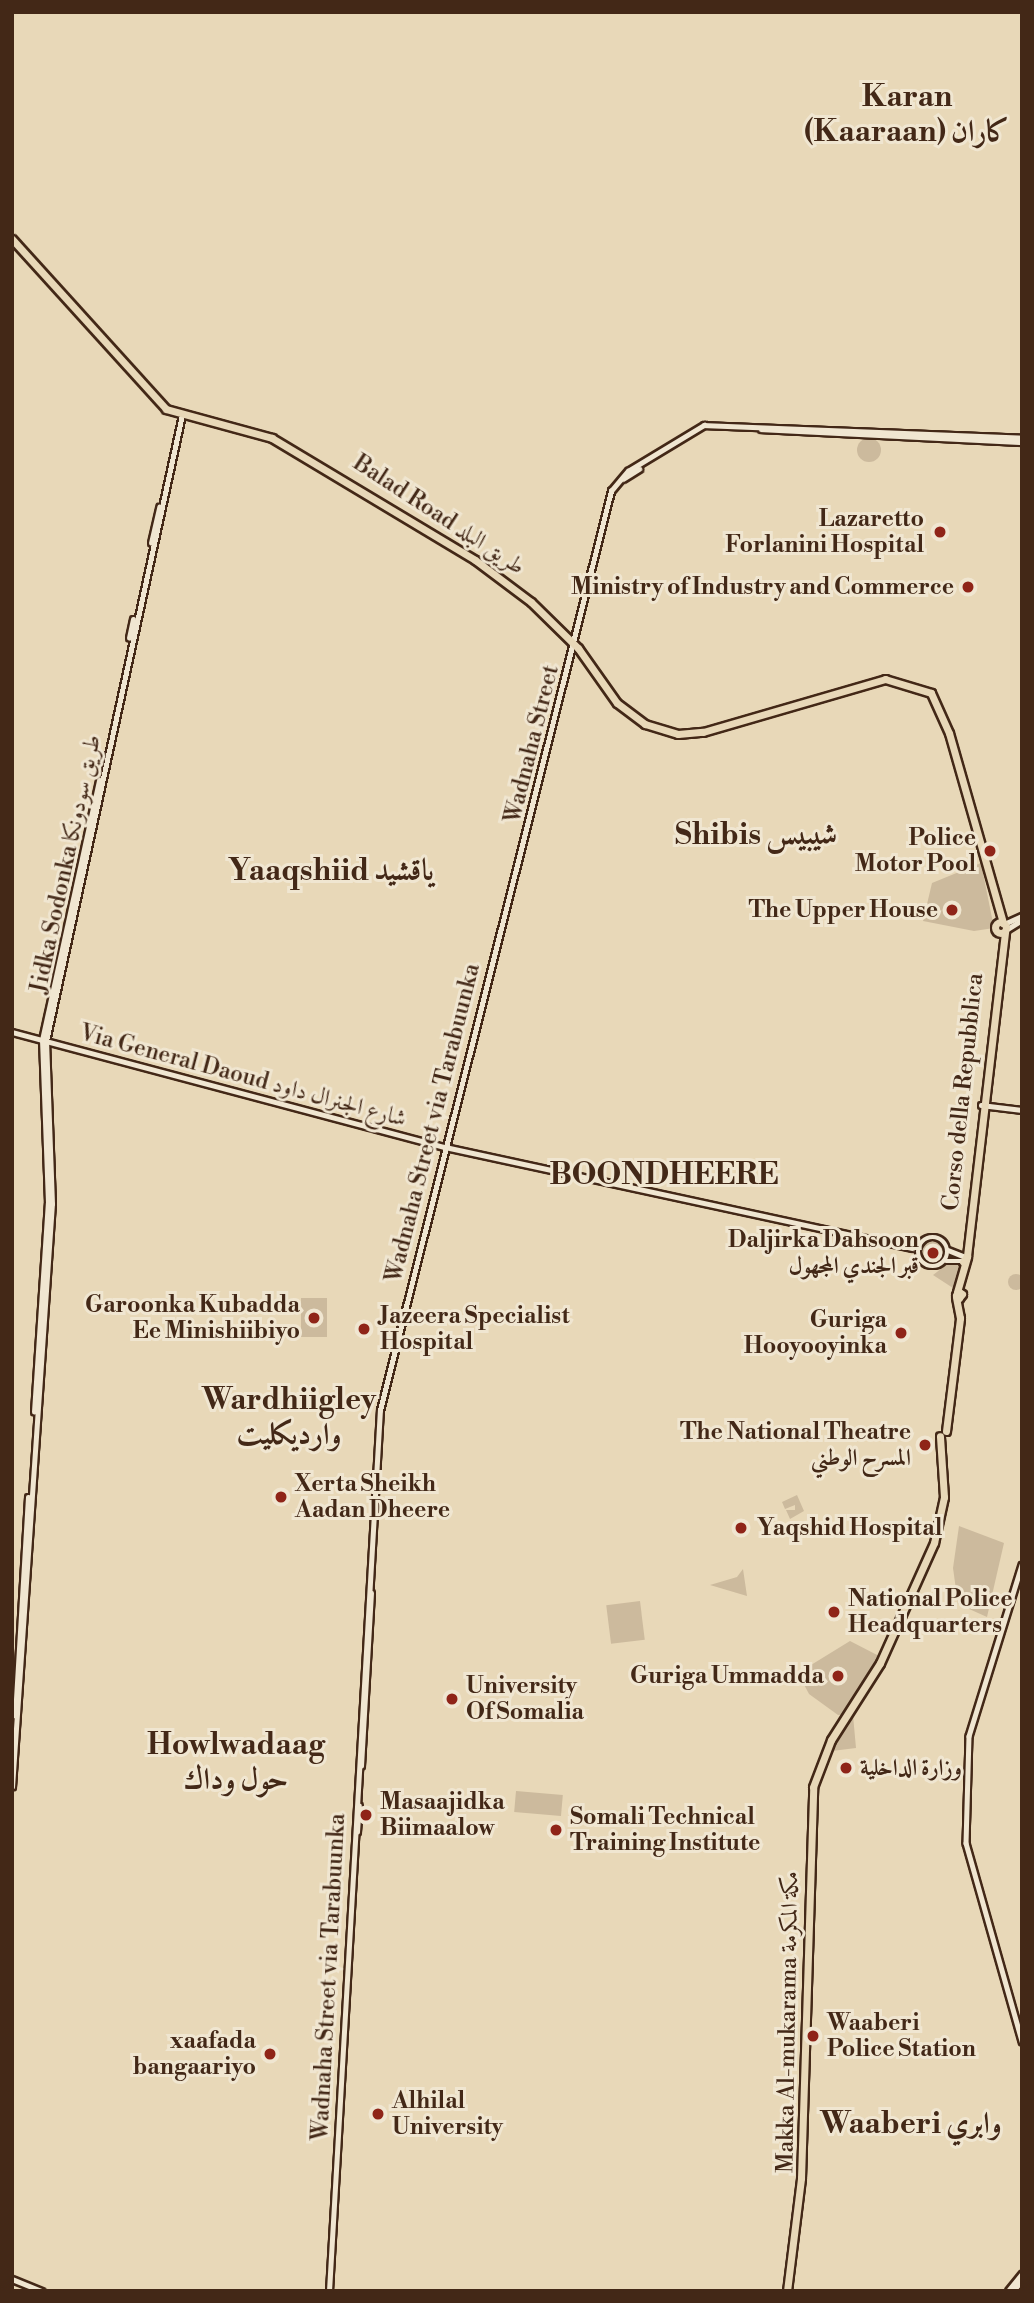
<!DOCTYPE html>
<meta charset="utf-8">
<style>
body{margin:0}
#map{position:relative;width:1034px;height:2303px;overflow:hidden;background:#e8d8b8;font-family:"Libre Bodoni",Amiri,serif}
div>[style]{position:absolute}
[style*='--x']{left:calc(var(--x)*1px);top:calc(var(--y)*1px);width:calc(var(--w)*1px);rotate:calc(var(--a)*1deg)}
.green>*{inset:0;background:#ccba9d;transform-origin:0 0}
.round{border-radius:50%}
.roads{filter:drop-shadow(2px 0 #432817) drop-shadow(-2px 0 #432817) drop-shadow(0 2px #432817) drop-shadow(0 -2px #432817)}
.secondary>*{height:4.5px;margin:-2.25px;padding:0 2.25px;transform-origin:2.25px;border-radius:2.25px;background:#f0e6d1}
.secondary>.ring{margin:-2.25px;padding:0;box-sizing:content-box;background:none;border:4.5px solid #f0e6d1;border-radius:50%}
.highway>*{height:7px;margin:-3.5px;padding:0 3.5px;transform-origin:3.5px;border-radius:3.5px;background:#e8d8b8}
.highway>.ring{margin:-3.5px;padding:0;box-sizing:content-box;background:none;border:7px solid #e8d8b8;border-radius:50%}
.dots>*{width:19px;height:19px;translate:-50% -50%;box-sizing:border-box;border:4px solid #f0e6d1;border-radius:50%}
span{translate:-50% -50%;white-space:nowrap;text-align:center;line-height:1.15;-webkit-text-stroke:6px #f0e6d1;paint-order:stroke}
.street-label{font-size:23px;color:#432817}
.poi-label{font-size:23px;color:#432817;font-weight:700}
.right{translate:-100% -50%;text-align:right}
.left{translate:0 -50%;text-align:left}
.district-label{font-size:30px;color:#432817;font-weight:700}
.frame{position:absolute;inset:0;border:14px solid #432817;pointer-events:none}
</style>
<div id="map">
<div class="green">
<i class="round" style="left:857px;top:438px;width:24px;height:24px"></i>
<i style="clip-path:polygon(981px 863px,994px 928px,974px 931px,923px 921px,932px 883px)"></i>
<i class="round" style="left:922px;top:1241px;width:22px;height:22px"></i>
<i style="clip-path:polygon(950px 1262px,959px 1265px,953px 1288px,933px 1275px)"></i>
<i class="round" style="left:1008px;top:1274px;width:16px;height:16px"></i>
<i style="left:301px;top:1298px;width:26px;height:39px"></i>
<i style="clip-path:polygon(797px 1495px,804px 1511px,790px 1519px,786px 1510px,795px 1510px,795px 1505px,785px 1509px,782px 1502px)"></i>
<i style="clip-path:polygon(959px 1526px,1004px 1543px,987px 1617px,958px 1604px,953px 1568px)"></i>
<i style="clip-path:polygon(743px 1569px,747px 1596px,710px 1585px,737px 1577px)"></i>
<i style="left:640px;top:1601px;width:39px;height:34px;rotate:83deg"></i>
<i style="clip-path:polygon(850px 1641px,881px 1657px,847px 1714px,838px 1715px,809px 1694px,798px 1673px)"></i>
<i style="clip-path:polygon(853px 1715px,856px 1748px,832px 1751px,849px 1725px)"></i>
<i style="left:516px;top:1791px;width:47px;height:21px;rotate:5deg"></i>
</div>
<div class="roads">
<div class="secondary">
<i style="--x:761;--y:429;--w:261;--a:2.9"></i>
<i style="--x:623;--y:479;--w:19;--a:-32"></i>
<i style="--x:151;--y:543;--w:37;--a:-77"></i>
<i style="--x:129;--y:638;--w:19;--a:-78"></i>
<i style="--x:1004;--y:924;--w:20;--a:-24"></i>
<i style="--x:1006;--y:930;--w:19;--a:-32"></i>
<i style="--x:12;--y:1032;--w:448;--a:14.9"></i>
<i style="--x:445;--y:1147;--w:478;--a:12.2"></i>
<i style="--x:981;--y:1105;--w:41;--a:7"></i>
<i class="ring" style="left:918px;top:1237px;width:25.5px;height:25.5px"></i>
<i style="--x:948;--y:1250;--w:16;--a:22"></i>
<i style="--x:946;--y:1261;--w:16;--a:0"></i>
<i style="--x:34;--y:1412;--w:209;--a:-86.2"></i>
<i style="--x:48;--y:1203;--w:163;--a:-92.1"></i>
<i style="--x:42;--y:1040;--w:266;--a:-77.6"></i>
<i style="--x:1022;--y:1565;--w:179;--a:107.2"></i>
<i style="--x:969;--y:1736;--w:107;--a:91.6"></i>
<i style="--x:966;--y:1843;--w:206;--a:74.2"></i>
<i style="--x:15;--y:1716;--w:219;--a:-86.6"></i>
<i style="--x:361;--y:1766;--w:173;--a:-86.7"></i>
<i style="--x:12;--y:1787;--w:584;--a:-86.08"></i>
<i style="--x:52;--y:1204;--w:163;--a:-92.1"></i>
<i style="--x:46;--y:1041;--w:641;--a:-77.74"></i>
<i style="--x:357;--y:1832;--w:26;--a:-86"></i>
<i style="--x:12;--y:2279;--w:32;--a:22"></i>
<i style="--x:329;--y:2291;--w:882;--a:-86.69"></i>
<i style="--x:380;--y:1410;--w:948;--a:-75.89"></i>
<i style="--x:611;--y:491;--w:26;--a:-50"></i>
<i style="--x:628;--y:471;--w:89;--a:-31.2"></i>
<i style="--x:704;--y:425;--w:318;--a:2.3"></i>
<i style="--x:1008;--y:2291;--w:22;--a:-51"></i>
<i style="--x:1013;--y:2291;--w:14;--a:-51"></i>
</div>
<div class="highway">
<i style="--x:12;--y:239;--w:229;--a:47.8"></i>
<i style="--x:166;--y:409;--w:110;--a:15.3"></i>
<i style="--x:272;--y:438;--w:237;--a:31"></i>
<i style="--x:475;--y:560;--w:70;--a:36.9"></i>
<i style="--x:531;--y:602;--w:66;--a:44.4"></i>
<i style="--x:578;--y:648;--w:67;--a:54.7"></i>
<i style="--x:617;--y:703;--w:35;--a:37"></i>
<i style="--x:645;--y:724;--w:34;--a:17"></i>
<i style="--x:678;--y:734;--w:25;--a:-5"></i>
<i style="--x:703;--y:732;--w:190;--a:-16.2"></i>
<i style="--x:885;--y:679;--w:48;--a:16.9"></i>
<i style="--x:931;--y:693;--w:44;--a:65.8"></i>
<i style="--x:949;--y:733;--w:198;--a:74.1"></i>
<i class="ring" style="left:995.5px;top:922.5px;width:4px;height:4px"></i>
<i style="--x:967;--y:1256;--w:327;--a:-83.3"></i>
<i style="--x:958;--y:1291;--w:5;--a:37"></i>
<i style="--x:962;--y:1294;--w:5;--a:127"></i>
<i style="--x:959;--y:1298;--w:4;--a:-135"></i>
<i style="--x:956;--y:1295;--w:4;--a:-63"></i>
<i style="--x:957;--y:1292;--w:37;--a:-74"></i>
<i style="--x:967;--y:1256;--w:7;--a:124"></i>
<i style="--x:946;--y:1431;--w:114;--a:-82.9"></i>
<i style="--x:960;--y:1318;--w:21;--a:-101"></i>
<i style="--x:787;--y:2291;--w:114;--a:-82.9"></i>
<i style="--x:801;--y:2178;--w:391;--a:-88.2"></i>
<i style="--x:813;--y:1787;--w:50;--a:-69"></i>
<i style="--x:831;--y:1740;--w:91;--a:-57.5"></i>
<i style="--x:880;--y:1663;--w:132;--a:-65.8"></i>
<i style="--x:934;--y:1543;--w:47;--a:-77.7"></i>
<i style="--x:944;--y:1497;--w:61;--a:-93.8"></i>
</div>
</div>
<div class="dots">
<i style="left:940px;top:532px;background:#8f2418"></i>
<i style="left:968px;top:587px;background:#8f2418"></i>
<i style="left:990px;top:851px;background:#8f2418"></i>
<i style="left:952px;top:910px;background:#8f2418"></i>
<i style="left:933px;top:1253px;background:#8f2418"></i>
<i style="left:314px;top:1318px;background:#8f2418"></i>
<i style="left:364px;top:1329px;background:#8f2418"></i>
<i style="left:901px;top:1333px;background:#8f2418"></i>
<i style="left:925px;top:1445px;background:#8f2418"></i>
<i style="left:281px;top:1497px;background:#8f2418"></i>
<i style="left:741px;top:1528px;background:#8f2418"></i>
<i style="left:834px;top:1612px;background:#8f2418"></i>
<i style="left:838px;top:1676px;background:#8f2418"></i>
<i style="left:452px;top:1699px;background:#8f2418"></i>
<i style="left:846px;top:1768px;background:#8f2418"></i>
<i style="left:366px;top:1815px;background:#8f2418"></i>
<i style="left:556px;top:1830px;background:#8f2418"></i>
<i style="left:813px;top:2036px;background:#8f2418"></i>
<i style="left:270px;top:2054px;background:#8f2418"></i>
<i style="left:378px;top:2114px;background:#8f2418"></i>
</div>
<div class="street-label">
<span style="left:439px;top:515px;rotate:33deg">Balad Road طريق البلد</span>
<span style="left:532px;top:744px;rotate:-76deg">Wadnaha Street</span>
<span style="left:66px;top:864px;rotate:-78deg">Jidka Sodonka طريق سودونكا</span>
<span style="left:243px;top:1076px;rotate:15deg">Via General Daoud شارع الجنرال داود</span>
<span style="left:963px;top:1092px;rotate:-84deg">Corso della Repubblica</span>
<span style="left:433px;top:1123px;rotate:-76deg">Wadnaha Street via Tarabuunka</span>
<span style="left:329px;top:1977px;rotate:-87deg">Wadnaha Street via Tarabuunka</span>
<span style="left:788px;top:2022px;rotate:-89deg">Makka Al-mukarama مكة المكرمة</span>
</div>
<div class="poi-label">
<span class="right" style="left:924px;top:532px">Lazaretto<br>Forlanini Hospital</span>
<span class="right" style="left:954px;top:587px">Ministry of Industry and Commerce</span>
<span class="right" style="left:976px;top:851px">Police<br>Motor Pool</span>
<span class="right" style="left:938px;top:910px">The Upper House</span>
<span class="right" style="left:919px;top:1253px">Daljirka Dahsoon<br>قبر الجندي المجهول</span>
<span class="right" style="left:300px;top:1318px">Garoonka Kubadda<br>Ee Minishiibiyo</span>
<span class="left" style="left:380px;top:1329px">Jazeera Specialist<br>Hospital</span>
<span class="right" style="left:887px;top:1333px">Guriga<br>Hooyooyinka</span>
<span class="right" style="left:911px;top:1445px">The National Theatre<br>المسرح الوطني</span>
<span class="left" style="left:295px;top:1497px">Xerta Sheikh<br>Aadan Dheere</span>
<span class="left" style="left:757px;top:1528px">Yaqshid Hospital</span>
<span class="left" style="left:848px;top:1612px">National Police<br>Headquarters</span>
<span class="right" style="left:824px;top:1676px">Guriga Ummadda</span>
<span class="left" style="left:466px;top:1699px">University<br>Of Somalia</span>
<span class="left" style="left:860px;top:1768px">وزارة الداخلية</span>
<span class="left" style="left:380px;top:1815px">Masaajidka<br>Biimaalow</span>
<span class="left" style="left:570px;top:1830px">Somali Technical<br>Training Institute</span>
<span class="left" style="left:827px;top:2036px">Waaberi<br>Police Station</span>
<span class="right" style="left:256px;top:2054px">xaafada<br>bangaariyo</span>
<span class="left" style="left:392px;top:2114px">Alhilal<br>University</span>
</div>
<div class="district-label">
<span style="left:907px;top:114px">Karan<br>(Kaaraan) كاران</span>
<span style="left:756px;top:835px">Shibis شيبيس</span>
<span style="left:331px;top:871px">Yaaqshiid ياقشيد</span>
<span style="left:664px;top:1175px">BOONDHEERE</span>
<span style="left:289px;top:1417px">Wardhiigley<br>وارديكليت</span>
<span style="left:236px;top:1762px">Howlwadaag<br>حول وداك</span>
<span style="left:911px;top:2124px">Waaberi وابري</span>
</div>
<div class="frame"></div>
</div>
